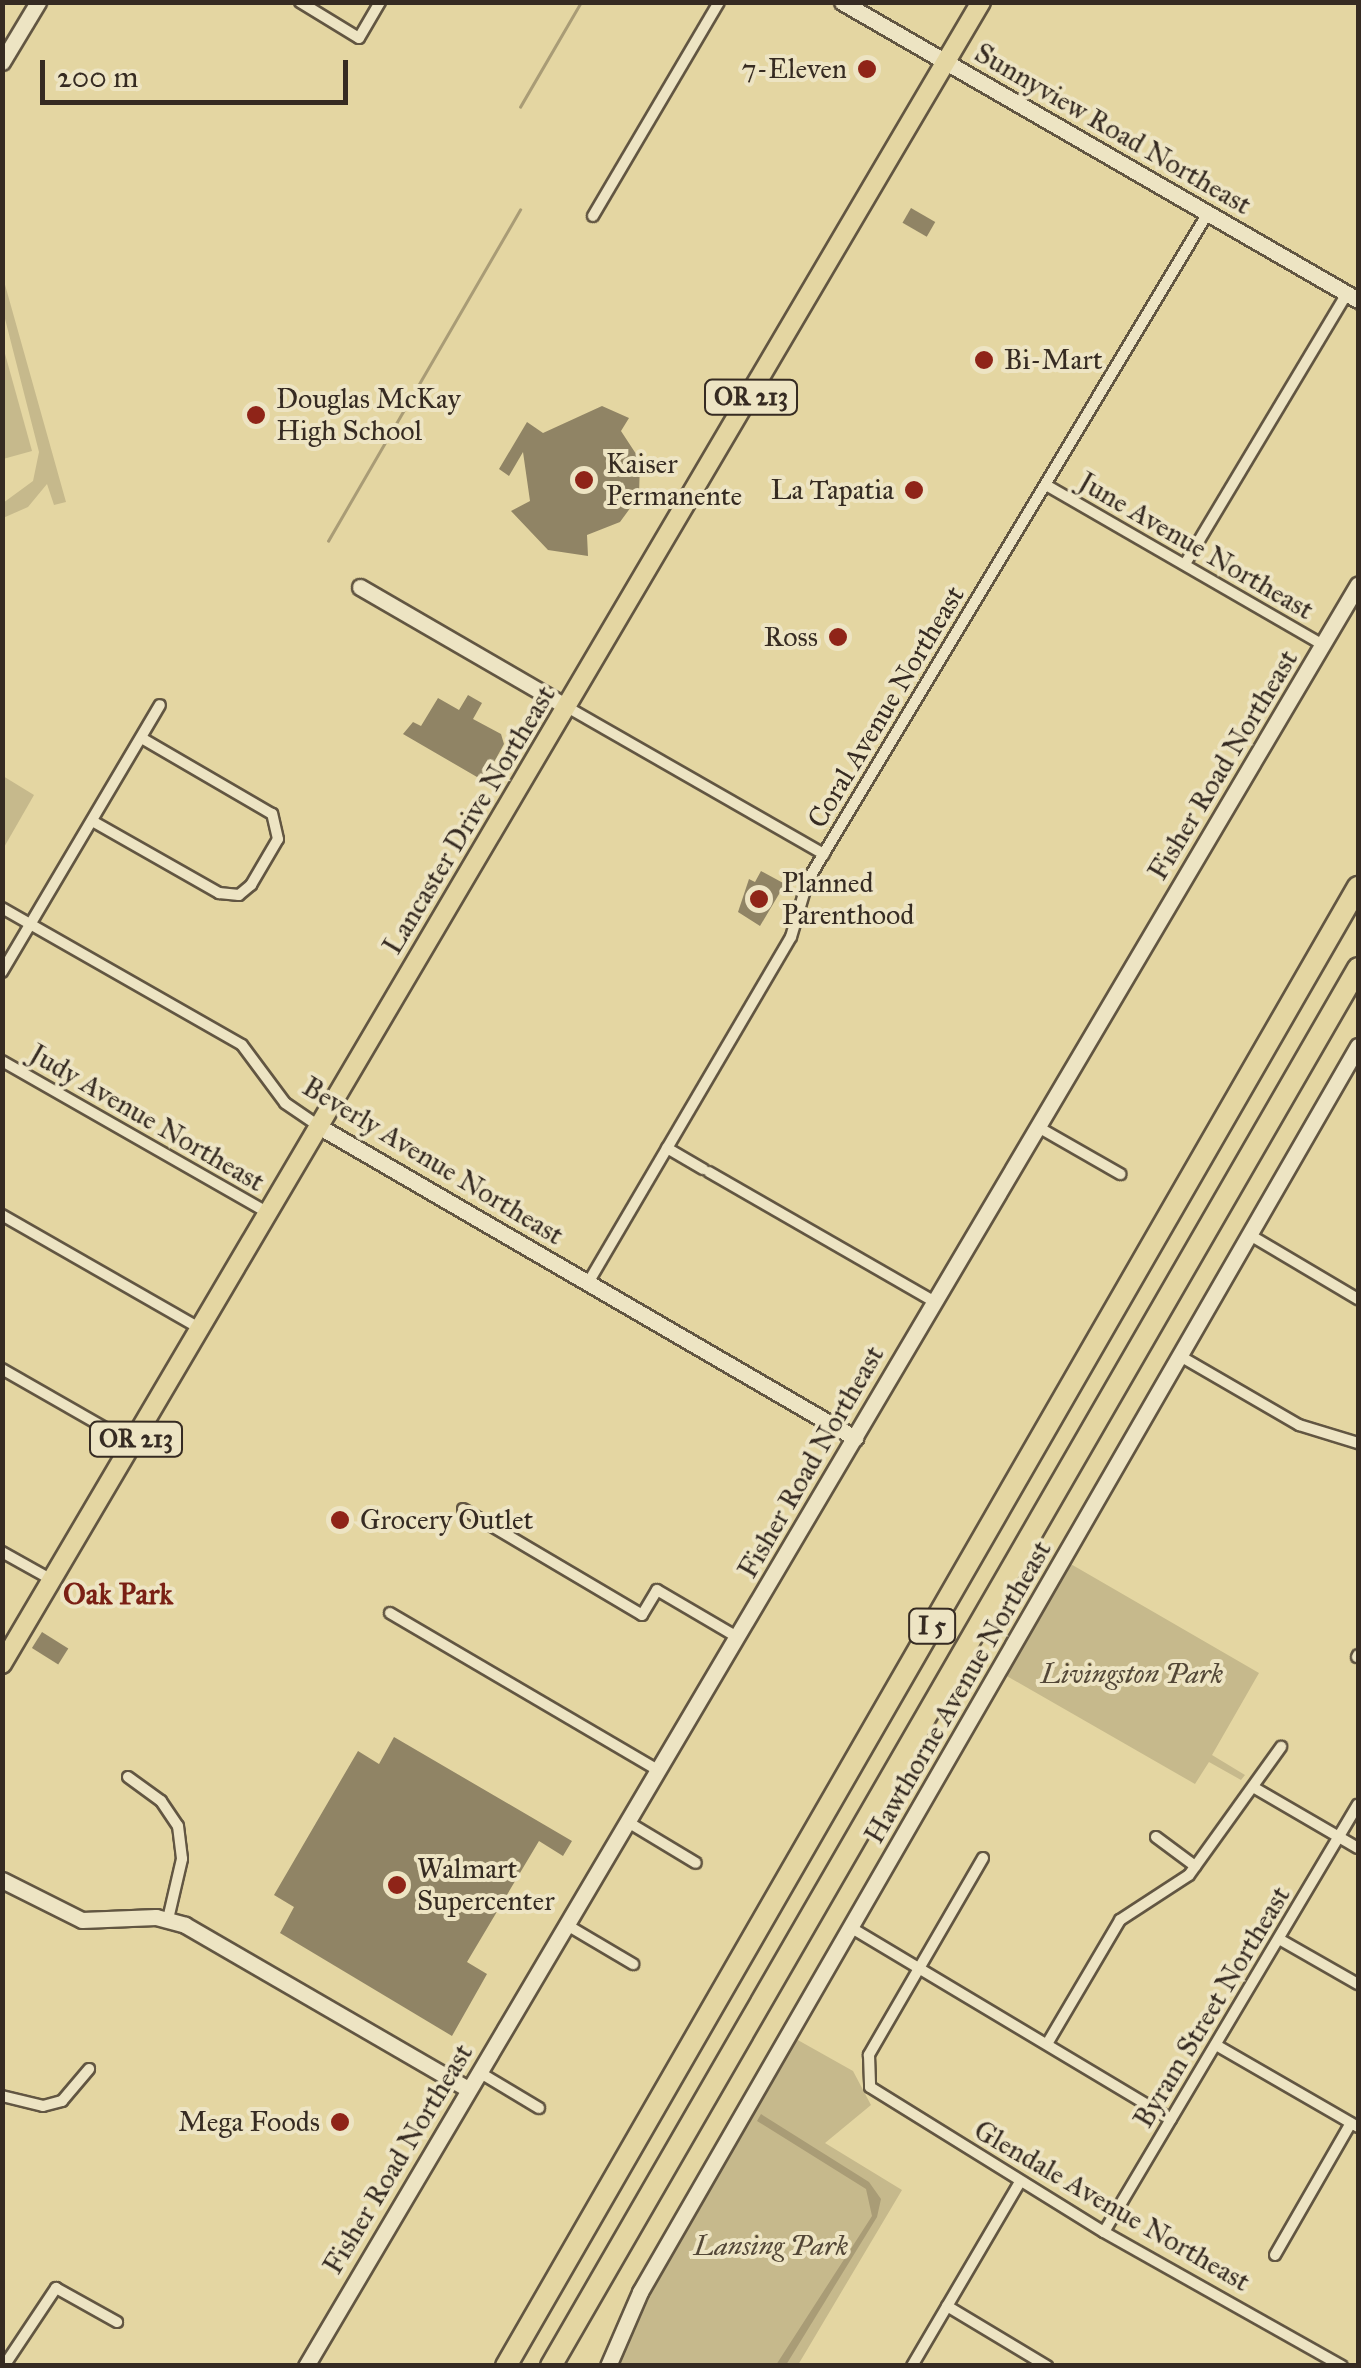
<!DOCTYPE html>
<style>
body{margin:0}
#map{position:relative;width:1361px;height:2368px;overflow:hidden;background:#e4d6a2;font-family:"IM FELL Great Primer",serif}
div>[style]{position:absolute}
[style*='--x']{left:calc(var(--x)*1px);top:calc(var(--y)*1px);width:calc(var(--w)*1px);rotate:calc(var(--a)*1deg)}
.green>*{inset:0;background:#c6b98c}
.water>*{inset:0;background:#a99c76}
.stream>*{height:2.5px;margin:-1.25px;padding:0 1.25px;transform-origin:1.25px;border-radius:1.25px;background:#a99c76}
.building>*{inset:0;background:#908465;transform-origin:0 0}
.roads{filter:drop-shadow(2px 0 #625642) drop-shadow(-2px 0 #625642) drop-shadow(0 2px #625642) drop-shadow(0 -2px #625642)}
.street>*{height:10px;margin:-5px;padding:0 5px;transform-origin:5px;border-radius:5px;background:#ede4c3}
.secondary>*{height:15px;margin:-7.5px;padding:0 7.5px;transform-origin:7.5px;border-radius:7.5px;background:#ede4c3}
.primary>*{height:18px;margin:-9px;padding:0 9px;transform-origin:9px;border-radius:9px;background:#e4d6a2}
.highway>*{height:20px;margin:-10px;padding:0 10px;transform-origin:10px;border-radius:10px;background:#e4d6a2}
.dots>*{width:28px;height:28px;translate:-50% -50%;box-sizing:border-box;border:5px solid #ede4c3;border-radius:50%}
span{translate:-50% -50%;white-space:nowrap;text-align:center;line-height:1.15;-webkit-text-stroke:8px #ede4c3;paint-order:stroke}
.shield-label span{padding:2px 8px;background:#ede4c3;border:2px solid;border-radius:8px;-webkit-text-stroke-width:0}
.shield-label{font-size:25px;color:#362b22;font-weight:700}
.poi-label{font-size:28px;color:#362b22}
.right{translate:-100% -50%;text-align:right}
.left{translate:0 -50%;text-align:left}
.street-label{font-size:28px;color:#362b22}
.park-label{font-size:28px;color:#534737;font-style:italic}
.neighbourhood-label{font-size:30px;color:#7a1f14;font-weight:700}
.frame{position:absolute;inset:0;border:5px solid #362b22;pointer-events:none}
.scale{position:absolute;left:40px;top:60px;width:308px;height:45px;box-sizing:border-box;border:5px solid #362b22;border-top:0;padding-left:12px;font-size:30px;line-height:35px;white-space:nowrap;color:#362b22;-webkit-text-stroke:8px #ede4c3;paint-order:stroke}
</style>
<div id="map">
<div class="green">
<i style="clip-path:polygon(2px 274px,66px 502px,54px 505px,47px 484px,28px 507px,3px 518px,3px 503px,33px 481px,39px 452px,3px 311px)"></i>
<i style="clip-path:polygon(2px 343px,32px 451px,3px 459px,2px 459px)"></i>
<i style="clip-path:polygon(3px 776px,34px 795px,3px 849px)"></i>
<i style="clip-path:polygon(1069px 1563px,1259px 1673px,1212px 1755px,1245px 1775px,1241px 1780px,1209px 1762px,1195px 1784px,1005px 1675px)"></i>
<i style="clip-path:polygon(796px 2039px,853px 2071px,871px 2105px,825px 2143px,902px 2190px,798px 2365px,614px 2366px,655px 2279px)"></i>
</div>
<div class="water">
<i style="clip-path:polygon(761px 2114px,869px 2182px,881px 2199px,877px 2217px,786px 2365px,776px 2365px,872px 2216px,866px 2189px,757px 2121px)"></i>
</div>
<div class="stream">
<i style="--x:520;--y:107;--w:121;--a:-59.8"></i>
<i style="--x:328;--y:541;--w:383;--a:-59.9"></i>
</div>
<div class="building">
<i style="left:911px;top:208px;width:28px;height:17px;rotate:30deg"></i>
<i style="clip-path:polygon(602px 406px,629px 418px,621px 431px,640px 460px,639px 496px,620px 522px,587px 535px,588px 556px,548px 550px,511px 511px,530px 501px,523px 452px,509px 476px,499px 469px,527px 422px,543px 433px)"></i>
<i style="clip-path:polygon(468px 695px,482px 703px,473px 719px,501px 734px,504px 744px,487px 775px,477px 777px,403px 734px,413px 722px,421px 726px,438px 698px,459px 710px)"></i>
<i style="clip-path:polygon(761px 871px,785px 884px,760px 926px,738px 912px,749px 879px,755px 882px)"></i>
<i style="left:42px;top:1632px;width:31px;height:19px;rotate:32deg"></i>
<i style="clip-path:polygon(394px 1737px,572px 1841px,563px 1856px,539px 1841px,467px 1962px,487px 1974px,452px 2036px,280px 1933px,294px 1907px,274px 1895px,341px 1780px,358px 1751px,379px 1764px)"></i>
</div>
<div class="roads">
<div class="street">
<i style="--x:300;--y:2;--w:69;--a:31.4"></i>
<i style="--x:359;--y:38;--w:42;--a:-59.7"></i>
<i style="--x:593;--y:216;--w:248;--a:-59.5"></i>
<i style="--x:1046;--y:485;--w:320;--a:30"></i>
<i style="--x:1185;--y:564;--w:316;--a:-59.1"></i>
<i style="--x:567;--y:707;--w:296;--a:29.8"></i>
<i style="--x:94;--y:822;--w:144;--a:29.6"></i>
<i style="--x:219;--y:893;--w:20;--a:6"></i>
<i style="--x:239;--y:895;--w:16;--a:-40"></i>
<i style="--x:251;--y:885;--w:53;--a:-59.6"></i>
<i style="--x:278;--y:839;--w:26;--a:-103"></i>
<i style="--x:272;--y:814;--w:149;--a:-149.8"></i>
<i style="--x:2;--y:908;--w:276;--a:29.7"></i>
<i style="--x:242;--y:1045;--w:72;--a:53.4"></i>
<i style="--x:285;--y:1103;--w:42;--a:34.4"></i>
<i style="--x:2;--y:972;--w:310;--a:-59.4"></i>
<i style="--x:2;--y:1061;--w:307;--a:29.7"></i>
<i style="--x:1038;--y:1127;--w:95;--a:29.8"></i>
<i style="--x:667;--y:1148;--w:42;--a:30.3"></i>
<i style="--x:709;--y:1172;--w:261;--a:29.9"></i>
<i style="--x:2;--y:1215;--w:229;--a:29.8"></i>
<i style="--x:1250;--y:1235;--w:126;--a:30.7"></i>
<i style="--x:588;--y:1283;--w:401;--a:-59.6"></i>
<i style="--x:791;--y:937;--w:59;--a:-73.4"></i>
<i style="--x:808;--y:880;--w:778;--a:-59.05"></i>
<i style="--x:1180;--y:1356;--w:138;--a:30.1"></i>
<i style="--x:1299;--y:1425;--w:62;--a:17"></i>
<i style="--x:2;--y:1369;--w:151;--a:29.8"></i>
<i style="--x:463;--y:1509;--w:208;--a:30.6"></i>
<i style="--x:642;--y:1615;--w:29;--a:-59"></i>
<i style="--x:657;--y:1590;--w:93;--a:30.4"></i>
<i style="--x:2;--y:1552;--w:57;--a:29.2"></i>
<i style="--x:390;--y:1613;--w:311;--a:30.4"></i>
<i style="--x:1357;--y:1657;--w:2;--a:-63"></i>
<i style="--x:128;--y:1777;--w:41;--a:36"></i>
<i style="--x:161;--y:1801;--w:30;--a:56"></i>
<i style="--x:178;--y:1826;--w:33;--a:83"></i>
<i style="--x:182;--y:1859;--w:62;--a:103.1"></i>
<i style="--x:1253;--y:1787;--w:121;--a:30.2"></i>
<i style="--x:628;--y:1822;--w:79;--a:31.1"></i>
<i style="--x:1156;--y:1837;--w:49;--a:36.6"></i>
<i style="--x:983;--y:1858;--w:228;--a:120.1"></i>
<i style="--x:869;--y:2055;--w:32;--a:88"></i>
<i style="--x:870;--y:2087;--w:275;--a:31.8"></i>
<i style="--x:1104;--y:2232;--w:273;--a:29.4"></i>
<i style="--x:567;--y:1925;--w:77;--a:30.6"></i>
<i style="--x:850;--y:1927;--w:374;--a:30.9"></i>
<i style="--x:1279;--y:1939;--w:91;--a:29.7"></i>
<i style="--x:1047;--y:2044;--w:144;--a:-59.5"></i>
<i style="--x:1120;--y:1920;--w:82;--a:-33.1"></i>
<i style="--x:1189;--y:1875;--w:158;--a:-54.3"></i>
<i style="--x:1216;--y:2045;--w:164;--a:30"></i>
<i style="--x:479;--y:2072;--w:70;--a:31"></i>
<i style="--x:2;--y:2096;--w:42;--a:13.7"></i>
<i style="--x:43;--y:2106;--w:20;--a:-15"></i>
<i style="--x:62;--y:2101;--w:42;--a:-49.8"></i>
<i style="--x:1104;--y:2232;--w:497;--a:-59.3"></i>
<i style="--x:1275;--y:2255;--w:152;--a:-60.1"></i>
<i style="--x:947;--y:2306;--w:117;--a:31"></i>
<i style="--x:4;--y:2366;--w:94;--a:-56.3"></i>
<i style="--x:56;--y:2288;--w:70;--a:29.1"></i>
<i style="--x:912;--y:2366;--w:213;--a:-59.6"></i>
</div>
<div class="secondary">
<i style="--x:842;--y:2;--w:596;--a:30.01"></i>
<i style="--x:2;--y:62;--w:70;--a:-59"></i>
<i style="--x:360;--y:587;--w:239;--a:30.1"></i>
<i style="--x:320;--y:1127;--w:619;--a:30.17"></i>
<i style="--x:2;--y:1880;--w:89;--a:26.6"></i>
<i style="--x:82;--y:1920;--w:74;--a:-2.3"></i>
<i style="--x:156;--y:1917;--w:30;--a:15"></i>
<i style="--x:185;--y:1925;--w:327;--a:30.1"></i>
<i style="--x:306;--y:2366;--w:2069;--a:-59.44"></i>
<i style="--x:608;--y:2366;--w:81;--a:-66.6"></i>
<i style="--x:640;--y:2292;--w:1438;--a:-60.05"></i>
</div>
<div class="primary">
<i style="--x:2;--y:1664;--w:1929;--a:-59.5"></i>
</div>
<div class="highway">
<i style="--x:506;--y:2366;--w:1707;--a:-60.06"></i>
<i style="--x:551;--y:2366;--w:1614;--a:-60"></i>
</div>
</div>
<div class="dots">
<i style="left:867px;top:69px;background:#8f2418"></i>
<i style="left:984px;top:360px;background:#8f2418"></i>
<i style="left:256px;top:415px;background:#8f2418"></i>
<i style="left:584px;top:480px;background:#8f2418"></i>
<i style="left:914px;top:490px;background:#8f2418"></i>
<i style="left:838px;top:637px;background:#8f2418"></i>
<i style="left:759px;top:899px;background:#8f2418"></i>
<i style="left:340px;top:1520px;background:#8f2418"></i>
<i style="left:397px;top:1885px;background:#8f2418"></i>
<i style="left:340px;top:2122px;background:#8f2418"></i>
</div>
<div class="shield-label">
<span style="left:751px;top:397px">OR 213</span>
<span style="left:136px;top:1439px">OR 213</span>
<span style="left:932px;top:1626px">I 5</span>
</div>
<div class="poi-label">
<span class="right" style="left:847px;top:69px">7-Eleven</span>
<span class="left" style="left:1004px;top:360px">Bi-Mart</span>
<span class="left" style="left:276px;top:415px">Douglas McKay<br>High School</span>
<span class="left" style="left:606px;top:480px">Kaiser<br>Permanente</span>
<span class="right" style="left:894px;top:490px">La Tapatia</span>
<span class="right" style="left:818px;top:637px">Ross</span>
<span class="left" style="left:782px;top:899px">Planned<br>Parenthood</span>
<span class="left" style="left:360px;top:1520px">Grocery Outlet</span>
<span class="left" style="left:417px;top:1885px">Walmart<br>Supercenter</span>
<span class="right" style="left:320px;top:2122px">Mega Foods</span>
</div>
<div class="street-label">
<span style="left:1113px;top:129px;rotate:30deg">Sunnyview Road Northeast</span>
<span style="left:1196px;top:546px;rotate:30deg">June Avenue Northeast</span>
<span style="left:886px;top:707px;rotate:-59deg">Coral Avenue Northeast</span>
<span style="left:1223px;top:765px;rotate:-59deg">Fisher Road Northeast</span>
<span style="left:469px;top:820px;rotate:-59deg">Lancaster Drive Northeast</span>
<span style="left:147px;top:1118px;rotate:30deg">Judy Avenue Northeast</span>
<span style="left:433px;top:1161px;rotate:31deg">Beverly Avenue Northeast</span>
<span style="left:811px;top:1462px;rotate:-60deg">Fisher Road Northeast</span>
<span style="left:958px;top:1692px;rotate:-60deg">Hawthorne Avenue Northeast</span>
<span style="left:1212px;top:2007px;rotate:-59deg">Byram Street Northeast</span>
<span style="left:398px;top:2159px;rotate:-59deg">Fisher Road Northeast</span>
<span style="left:1112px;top:2206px;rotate:30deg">Glendale Avenue Northeast</span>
</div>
<div class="park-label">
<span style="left:1132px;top:1674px">Livingston Park</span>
<span style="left:771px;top:2246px">Lansing Park</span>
</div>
<div class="neighbourhood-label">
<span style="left:118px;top:1594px">Oak Park</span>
</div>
<div class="frame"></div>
<div class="scale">200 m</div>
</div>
